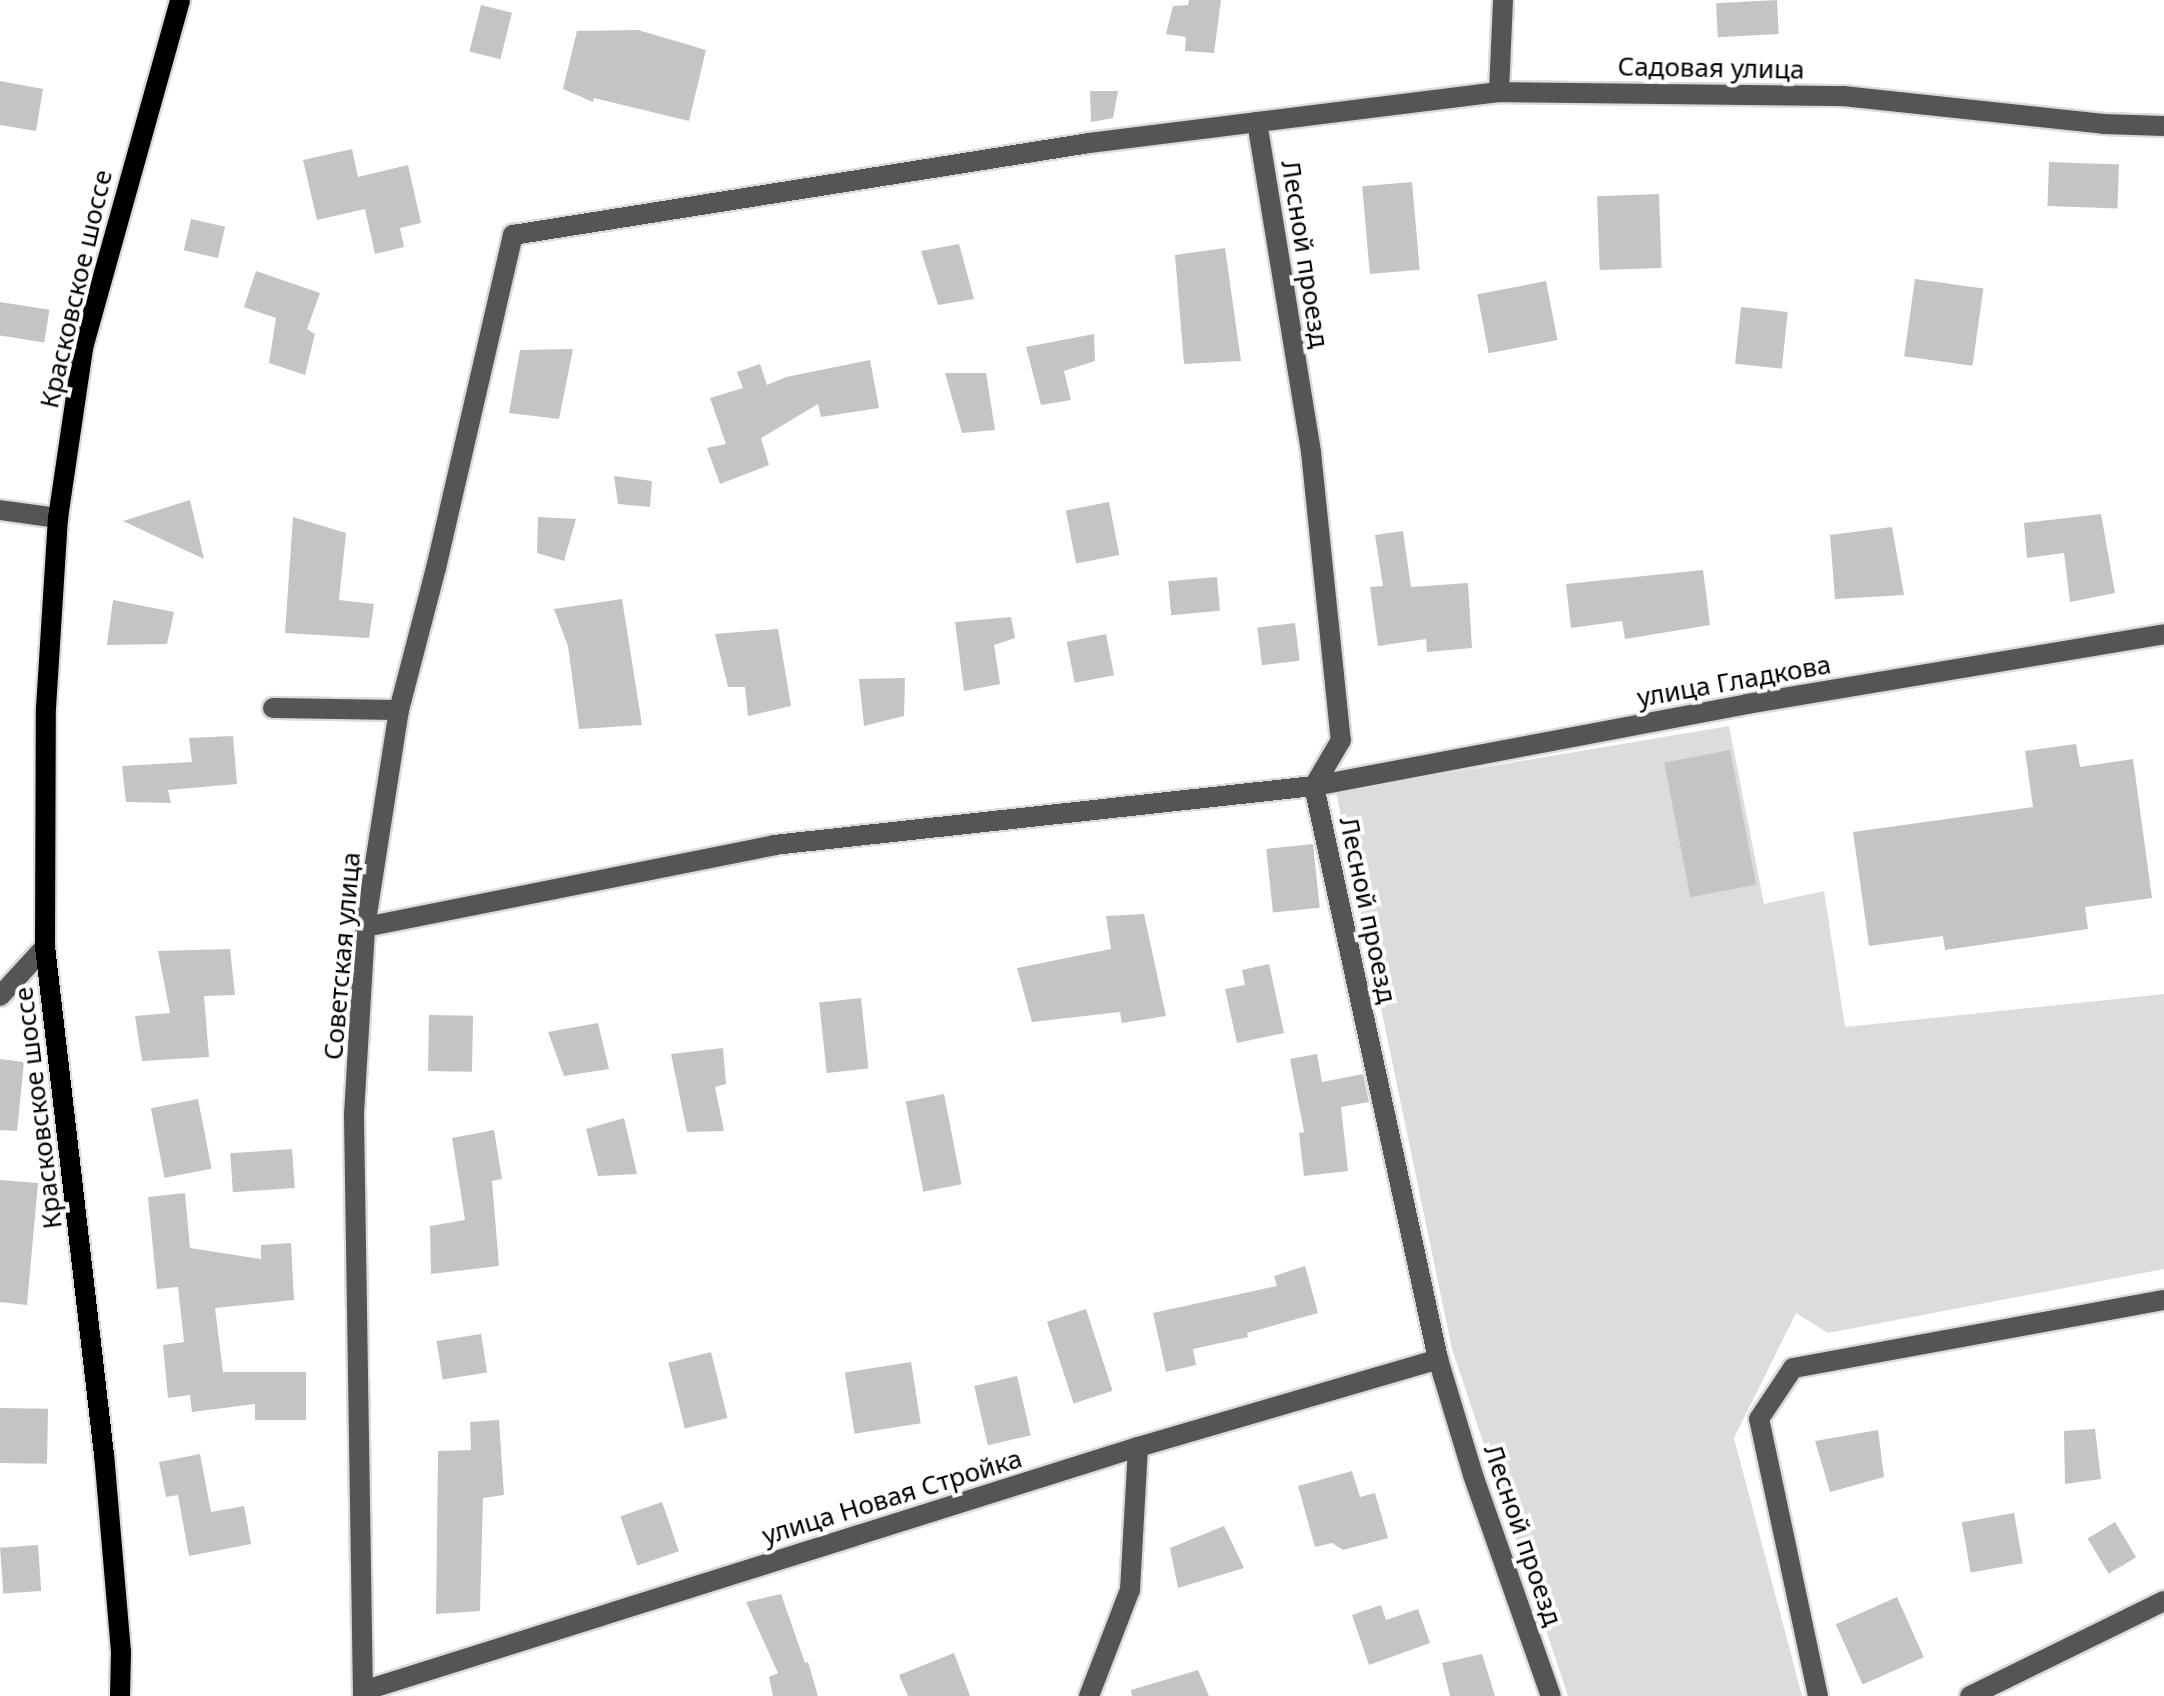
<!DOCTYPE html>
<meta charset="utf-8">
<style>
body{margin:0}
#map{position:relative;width:2164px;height:1696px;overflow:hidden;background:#fff;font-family:"Noto Sans",sans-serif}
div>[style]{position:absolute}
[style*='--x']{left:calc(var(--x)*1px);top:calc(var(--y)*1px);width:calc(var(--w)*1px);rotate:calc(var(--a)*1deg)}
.green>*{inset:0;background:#dcdcdc}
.building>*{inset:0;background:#c4c4c4;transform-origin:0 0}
.roads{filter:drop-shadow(2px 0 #dbdbdb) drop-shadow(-2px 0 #dbdbdb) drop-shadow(0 2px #dbdbdb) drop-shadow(0 -2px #dbdbdb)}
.minor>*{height:20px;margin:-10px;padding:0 10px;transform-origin:10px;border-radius:10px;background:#555}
.major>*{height:20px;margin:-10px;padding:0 10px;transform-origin:10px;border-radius:10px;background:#000}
span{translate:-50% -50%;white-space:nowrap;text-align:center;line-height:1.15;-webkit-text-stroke:8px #fff;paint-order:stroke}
.street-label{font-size:26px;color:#000}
</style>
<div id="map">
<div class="green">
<i style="clip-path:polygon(1729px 726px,1764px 904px,1824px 891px,1845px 1027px,2164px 994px,2164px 1269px,1828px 1333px,1796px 1313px,1734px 1438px,1802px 1696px,1568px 1696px,1452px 1349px,1336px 792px)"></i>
</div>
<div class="building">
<i style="clip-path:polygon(1189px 0,1221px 0,1214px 53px,1185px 51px,1186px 37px,1166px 34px,1173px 6px,1188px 5px)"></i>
<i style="left:1777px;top:0;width:34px;height:61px;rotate:87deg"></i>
<i style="left:481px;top:5px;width:32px;height:48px;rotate:14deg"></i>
<i style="clip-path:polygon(638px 30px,706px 50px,689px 121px,594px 98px,593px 102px,563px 89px,577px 31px)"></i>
<i style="clip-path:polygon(0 81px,43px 89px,36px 131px,0 125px)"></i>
<i style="clip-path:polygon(1090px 91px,1118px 91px,1113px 118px,1091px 122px)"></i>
<i style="clip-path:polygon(352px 149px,358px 177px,408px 165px,421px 223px,400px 228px,404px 247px,375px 254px,365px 209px,317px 220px,303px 160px)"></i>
<i style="left:2049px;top:162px;width:70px;height:44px;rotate:2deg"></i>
<i style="left:1412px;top:182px;width:88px;height:50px;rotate:85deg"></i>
<i style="left:1659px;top:194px;width:74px;height:62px;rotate:88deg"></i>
<i style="left:191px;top:219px;width:35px;height:32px;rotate:13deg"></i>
<i style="clip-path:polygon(959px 244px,974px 299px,938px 305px,921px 251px)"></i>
<i style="clip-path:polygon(1225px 248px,1241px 361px,1184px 364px,1175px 255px)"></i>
<i style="clip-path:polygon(256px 271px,320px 293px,307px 329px,315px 334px,305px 375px,269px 363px,276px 318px,244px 307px)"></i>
<i style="left:1915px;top:279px;width:69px;height:78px;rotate:8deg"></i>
<i style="left:1546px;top:281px;width:60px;height:70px;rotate:79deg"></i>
<i style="left:0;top:302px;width:50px;height:33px;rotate:9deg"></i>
<i style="left:1741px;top:307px;width:47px;height:57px;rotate:6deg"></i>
<i style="clip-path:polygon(1094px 334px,1095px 361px,1064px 371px,1071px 400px,1041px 405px,1026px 347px)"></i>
<i style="clip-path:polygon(573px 349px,559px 419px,509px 413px,520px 350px)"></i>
<i style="clip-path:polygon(870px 360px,879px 408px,821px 417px,818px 404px,761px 438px,769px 465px,720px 484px,707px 448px,726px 444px,710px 398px,743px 388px,737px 372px,760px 364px,767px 385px,786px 377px)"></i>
<i style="clip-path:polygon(945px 373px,986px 373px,995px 430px,962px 433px)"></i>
<i style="clip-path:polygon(614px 476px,652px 481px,650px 507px,618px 504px)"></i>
<i style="clip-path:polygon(190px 500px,204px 559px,123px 521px)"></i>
<i style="left:1109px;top:502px;width:54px;height:44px;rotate:79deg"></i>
<i style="clip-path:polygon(2101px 514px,2115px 593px,2070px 602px,2064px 553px,2027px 558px,2024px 523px)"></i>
<i style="clip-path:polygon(293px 517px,346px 533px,339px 600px,374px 604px,369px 638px,285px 633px)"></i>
<i style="clip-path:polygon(538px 517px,576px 519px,564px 561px,537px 553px)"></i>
<i style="clip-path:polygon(1892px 527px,1904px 595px,1835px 599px,1830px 535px)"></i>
<i style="clip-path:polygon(1403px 531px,1411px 587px,1468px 583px,1472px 648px,1427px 652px,1426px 639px,1378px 646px,1370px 587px,1383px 586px,1375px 535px)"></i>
<i style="clip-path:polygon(1703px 570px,1710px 625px,1625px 639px,1622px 621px,1571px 628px,1566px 584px)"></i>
<i style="left:1217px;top:577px;width:34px;height:49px;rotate:85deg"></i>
<i style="clip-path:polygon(622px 599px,642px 725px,579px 729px,568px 646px,554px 609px)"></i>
<i style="clip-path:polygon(113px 600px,174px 612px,167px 644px,107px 645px)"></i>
<i style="clip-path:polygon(1011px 617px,1015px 638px,994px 645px,1000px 684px,964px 691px,955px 622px)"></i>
<i style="left:1295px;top:623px;width:38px;height:38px;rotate:83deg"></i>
<i style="clip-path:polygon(778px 629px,791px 706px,748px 716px,745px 687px,728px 687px,715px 634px)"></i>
<i style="left:1106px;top:634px;width:42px;height:40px;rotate:79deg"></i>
<i style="clip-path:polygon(905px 678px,904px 716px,864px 726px,859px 679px)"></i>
<i style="clip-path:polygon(233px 736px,237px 784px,168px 790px,171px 803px,126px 802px,122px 766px,192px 762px,189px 738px)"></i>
<i style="clip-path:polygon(2076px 744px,2080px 767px,2133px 759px,2152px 898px,2085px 907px,2088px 929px,1945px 950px,1943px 936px,1869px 946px,1853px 832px,2033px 807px,2025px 751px)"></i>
<i style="left:1730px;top:750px;width:137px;height:67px;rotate:79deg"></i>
<i style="left:1313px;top:844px;width:64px;height:47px;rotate:84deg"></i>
<i style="clip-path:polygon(1144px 914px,1166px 1016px,1122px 1023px,1120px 1012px,1032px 1022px,1017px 968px,1111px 949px,1106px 916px)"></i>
<i style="clip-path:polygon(230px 949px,235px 995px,204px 996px,209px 1057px,142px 1061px,135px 1016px,170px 1013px,158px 951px)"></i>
<i style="clip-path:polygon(1269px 964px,1284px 1033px,1237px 1043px,1225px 989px,1245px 985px,1242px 970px)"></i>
<i style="left:861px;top:998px;width:71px;height:42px;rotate:84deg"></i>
<i style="left:429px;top:1015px;width:44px;height:56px;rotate:1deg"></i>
<i style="clip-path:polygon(598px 1023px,609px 1069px,564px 1076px,548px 1032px)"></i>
<i style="clip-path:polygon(723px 1048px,726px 1084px,715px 1087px,724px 1131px,687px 1132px,671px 1054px)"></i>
<i style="clip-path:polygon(1317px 1054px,1322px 1082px,1363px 1074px,1369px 1102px,1341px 1107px,1348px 1171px,1304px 1176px,1299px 1133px,1304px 1132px,1290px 1059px)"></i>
<i style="clip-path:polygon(0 1059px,24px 1062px,17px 1131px,0 1130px)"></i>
<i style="left:944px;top:1094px;width:92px;height:39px;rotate:79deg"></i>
<i style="left:198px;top:1099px;width:71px;height:48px;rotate:79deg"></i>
<i style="clip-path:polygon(624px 1118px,637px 1174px,598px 1176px,586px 1129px)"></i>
<i style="clip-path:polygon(494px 1130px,502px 1179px,492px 1181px,499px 1266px,431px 1274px,430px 1226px,465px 1220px,452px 1138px)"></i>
<i style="left:292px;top:1149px;width:39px;height:62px;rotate:86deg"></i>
<i style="clip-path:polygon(0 1180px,38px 1183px,27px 1305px,0 1302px)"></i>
<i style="clip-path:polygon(185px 1193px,190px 1248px,261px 1259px,261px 1245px,291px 1243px,294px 1300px,215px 1308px,223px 1372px,306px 1372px,306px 1420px,255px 1420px,255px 1404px,192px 1412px,190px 1395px,168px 1398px,163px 1345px,184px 1342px,178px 1287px,157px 1289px,148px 1197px)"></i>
<i style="clip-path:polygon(1305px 1266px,1318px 1313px,1247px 1333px,1248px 1337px,1193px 1349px,1196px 1365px,1166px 1372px,1153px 1313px,1277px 1286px,1274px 1276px)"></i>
<i style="left:1086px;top:1309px;width:86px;height:41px;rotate:72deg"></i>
<i style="left:481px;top:1334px;width:39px;height:45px;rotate:81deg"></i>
<i style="left:711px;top:1352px;width:68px;height:44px;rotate:76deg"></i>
<i style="left:911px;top:1362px;width:62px;height:67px;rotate:81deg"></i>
<i style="left:1017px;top:1376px;width:61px;height:44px;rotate:77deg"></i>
<i style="left:0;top:1408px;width:48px;height:55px;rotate:1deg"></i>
<i style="clip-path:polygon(499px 1420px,504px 1495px,483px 1498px,480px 1611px,436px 1614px,438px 1451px,471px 1450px,470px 1422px)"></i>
<i style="clip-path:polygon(2095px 1429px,2101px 1479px,2065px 1484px,2064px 1431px)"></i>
<i style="clip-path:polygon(1878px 1430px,1884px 1477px,1830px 1492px,1815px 1441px)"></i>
<i style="clip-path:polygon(200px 1454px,211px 1512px,244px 1506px,251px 1544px,189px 1556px,178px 1495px,166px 1497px,159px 1462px)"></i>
<i style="clip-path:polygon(1352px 1471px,1360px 1497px,1375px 1493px,1388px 1538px,1343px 1550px,1332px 1543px,1315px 1547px,1298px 1486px)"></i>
<i style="left:662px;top:1502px;width:52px;height:44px;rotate:71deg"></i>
<i style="left:2014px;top:1513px;width:51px;height:53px;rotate:80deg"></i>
<i style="left:2115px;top:1522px;width:41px;height:32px;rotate:59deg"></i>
<i style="clip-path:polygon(1224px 1526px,1244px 1568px,1178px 1588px,1170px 1548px)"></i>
<i style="left:38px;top:1545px;width:46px;height:38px;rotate:86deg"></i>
<i style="clip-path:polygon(781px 1594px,805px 1663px,808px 1662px,818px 1696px,773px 1696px,769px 1677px,778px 1673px,746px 1602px)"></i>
<i style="left:1897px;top:1597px;width:66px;height:67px;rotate:66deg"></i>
<i style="clip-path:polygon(1381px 1605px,1386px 1620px,1418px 1609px,1430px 1643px,1369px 1665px,1352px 1615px)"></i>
<i style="clip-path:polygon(954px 1653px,970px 1696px,908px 1696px,899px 1675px)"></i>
<i style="clip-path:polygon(1482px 1654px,1495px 1696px,1450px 1696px,1442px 1663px)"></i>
<i style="clip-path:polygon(1198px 1670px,1209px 1696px,1132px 1696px,1131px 1690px)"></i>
</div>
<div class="roads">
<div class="minor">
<i style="--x:1499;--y:92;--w:92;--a:-87.5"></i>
<i style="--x:1257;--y:122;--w:334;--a:80.7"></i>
<i style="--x:1311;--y:452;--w:290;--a:84.1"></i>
<i style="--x:1341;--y:740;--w:53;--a:120.4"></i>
<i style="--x:1314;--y:786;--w:586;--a:77.79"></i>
<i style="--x:1438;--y:1359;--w:121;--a:73.2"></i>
<i style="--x:1473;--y:1475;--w:234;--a:70.6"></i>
<i style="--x:0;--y:510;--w:59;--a:7.9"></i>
<i style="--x:273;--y:708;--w:126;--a:0.9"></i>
<i style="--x:365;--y:927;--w:417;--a:-11.3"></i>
<i style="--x:774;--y:845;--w:543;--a:-6.24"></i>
<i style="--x:1314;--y:786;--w:441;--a:-10.7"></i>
<i style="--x:1747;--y:704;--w:423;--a:-9.5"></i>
<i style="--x:0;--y:996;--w:67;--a:-47.4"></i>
<i style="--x:363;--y:1691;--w:813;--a:-17.48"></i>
<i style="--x:1138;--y:1447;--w:313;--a:-16.3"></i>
<i style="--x:363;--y:1696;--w:582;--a:-90.89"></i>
<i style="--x:354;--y:1114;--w:187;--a:-86.6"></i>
<i style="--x:365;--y:927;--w:220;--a:-81.1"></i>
<i style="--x:399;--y:710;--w:147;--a:-75.4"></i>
<i style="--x:436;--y:568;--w:342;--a:-77"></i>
<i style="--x:513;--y:235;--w:583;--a:-9.07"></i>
<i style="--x:1089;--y:143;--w:413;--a:-7.1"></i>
<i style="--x:1499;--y:92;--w:344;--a:0.7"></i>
<i style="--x:1843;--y:96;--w:262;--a:6.1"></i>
<i style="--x:2103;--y:124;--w:61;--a:1.9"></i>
<i style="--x:1089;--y:1696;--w:114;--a:-68.9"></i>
<i style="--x:1130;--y:1590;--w:143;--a:-86.8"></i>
<i style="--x:1818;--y:1696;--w:283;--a:-102"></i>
<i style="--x:1759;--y:1419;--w:61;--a:-56.3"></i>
<i style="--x:1793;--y:1368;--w:377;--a:-10.4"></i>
<i style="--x:1970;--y:1696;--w:216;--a:-26.1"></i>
</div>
<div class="major">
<i style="--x:120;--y:1696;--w:44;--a:-88.7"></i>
<i style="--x:121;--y:1652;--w:198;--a:-94.9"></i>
<i style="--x:104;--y:1455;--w:511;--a:-96.62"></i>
<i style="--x:45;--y:947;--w:239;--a:-89.8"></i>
<i style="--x:46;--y:708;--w:190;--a:-86.4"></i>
<i style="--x:58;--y:518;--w:172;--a:-81.6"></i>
<i style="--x:83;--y:348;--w:361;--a:-74.4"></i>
</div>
</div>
<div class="street-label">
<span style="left:1711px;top:68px;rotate:1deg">Садовая улица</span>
<span style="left:1305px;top:254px;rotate:81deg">Лесной проезд</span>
<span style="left:76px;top:289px;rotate:-77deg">Красковское шоссе</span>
<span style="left:1734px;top:681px;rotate:-10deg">улица Гладкова</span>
<span style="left:1368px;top:910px;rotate:78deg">Лесной проезд</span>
<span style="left:342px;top:956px;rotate:-85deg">Советская улица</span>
<span style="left:38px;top:1108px;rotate:-97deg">Красковское шоссе</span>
<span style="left:892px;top:1497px;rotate:-17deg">улица Новая Стройка</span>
<span style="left:1523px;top:1535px;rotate:71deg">Лесной проезд</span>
</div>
</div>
